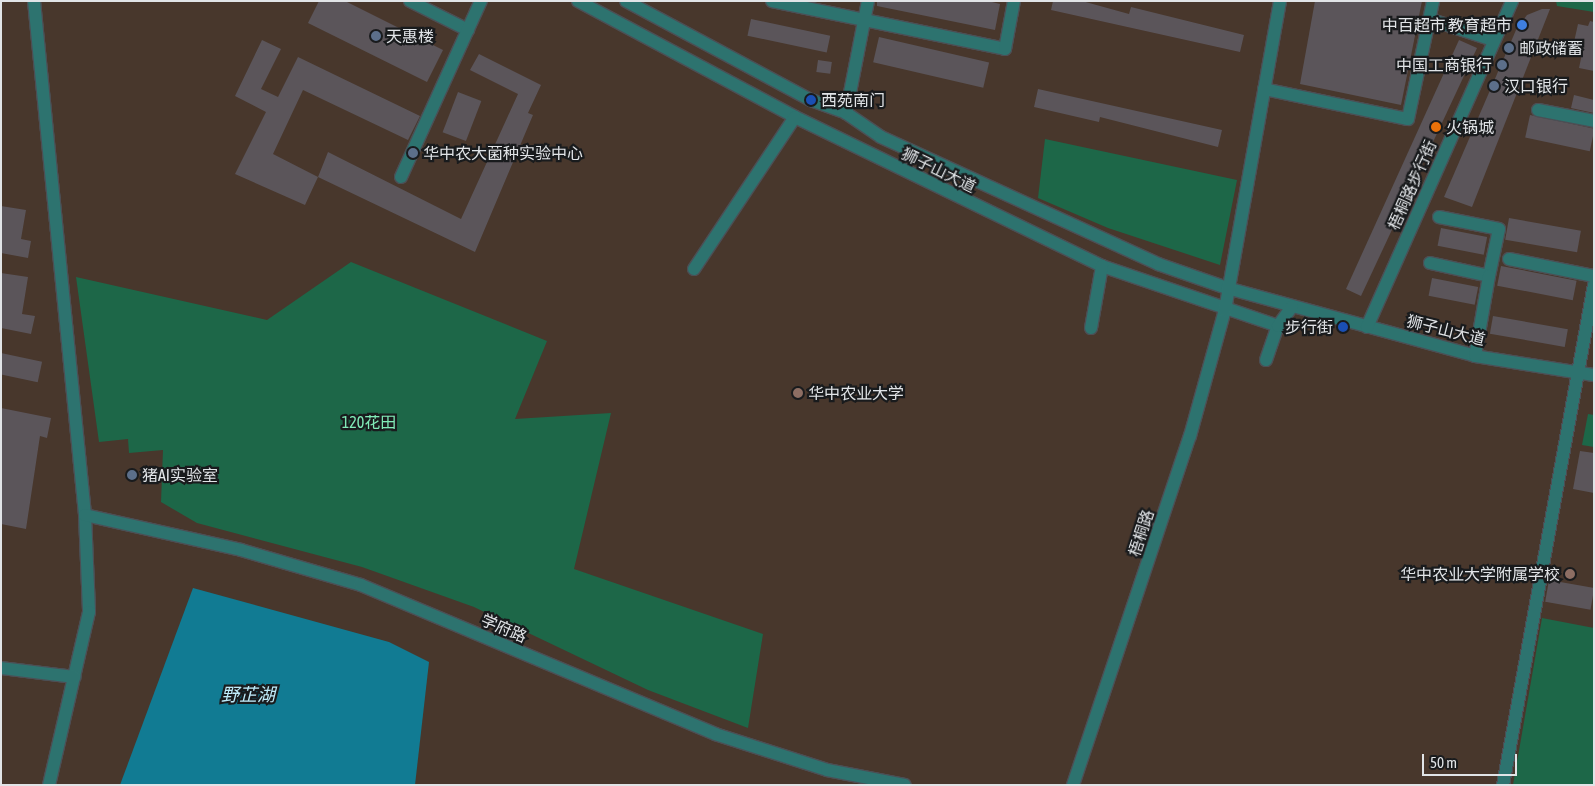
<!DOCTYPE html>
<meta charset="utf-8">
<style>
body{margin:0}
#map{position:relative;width:1595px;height:786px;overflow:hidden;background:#303339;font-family:"Asap Condensed","Noto Sans SC",sans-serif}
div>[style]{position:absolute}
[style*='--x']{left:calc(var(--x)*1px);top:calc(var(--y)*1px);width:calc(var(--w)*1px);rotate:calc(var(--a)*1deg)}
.education>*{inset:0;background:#48372c;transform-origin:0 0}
.green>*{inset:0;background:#1d6748}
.water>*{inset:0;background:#117b93}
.building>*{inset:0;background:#5b555a;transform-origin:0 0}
.roads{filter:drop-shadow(1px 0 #4c4f55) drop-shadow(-1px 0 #4c4f55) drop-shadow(0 1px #4c4f55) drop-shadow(0 -1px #4c4f55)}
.minor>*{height:12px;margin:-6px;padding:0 6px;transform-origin:6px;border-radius:6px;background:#2d736f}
.dots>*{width:14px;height:14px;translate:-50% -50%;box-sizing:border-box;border:2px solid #191b1d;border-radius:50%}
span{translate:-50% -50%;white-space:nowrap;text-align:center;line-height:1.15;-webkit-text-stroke:4.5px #191b1d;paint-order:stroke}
.poi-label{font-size:16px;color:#e1e4e7}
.right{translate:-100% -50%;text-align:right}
.left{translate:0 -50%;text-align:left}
.street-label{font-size:16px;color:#e1e4e7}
.park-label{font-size:16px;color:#81ebb8}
.water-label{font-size:18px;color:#bfebf9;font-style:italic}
.frame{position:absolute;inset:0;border:2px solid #e1e4e7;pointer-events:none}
.scale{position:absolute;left:1422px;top:754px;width:95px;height:22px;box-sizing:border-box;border:2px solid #e1e4e7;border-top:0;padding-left:6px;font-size:15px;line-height:18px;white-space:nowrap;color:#e1e4e7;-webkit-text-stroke:4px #191b1d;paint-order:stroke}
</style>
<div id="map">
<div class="education">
<i style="left:1px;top:1px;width:1593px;height:784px"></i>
</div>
<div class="green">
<i style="clip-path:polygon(1556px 1px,1594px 1px,1594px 12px,1557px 6px)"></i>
<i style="clip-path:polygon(1045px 139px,1237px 180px,1220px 265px,1108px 228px,1038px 198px)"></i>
<i style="clip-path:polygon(351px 262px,547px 341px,515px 419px,611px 413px,574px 569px,763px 634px,748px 728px,648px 690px,474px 607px,362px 567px,197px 523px,161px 502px,163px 450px,129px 453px,128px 439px,99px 442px,76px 277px,267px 320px)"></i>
<i style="clip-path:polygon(1588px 414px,1594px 415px,1594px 447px,1582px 445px)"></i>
<i style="clip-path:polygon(1542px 618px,1594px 628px,1594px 785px,1513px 785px)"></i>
</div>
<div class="water">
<i style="clip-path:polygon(193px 588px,389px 642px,429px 662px,415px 785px,120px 785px)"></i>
</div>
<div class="building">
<i style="clip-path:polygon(319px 1px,345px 1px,443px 50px,427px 82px,308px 23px)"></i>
<i style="clip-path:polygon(877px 1px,988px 1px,1000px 4px,995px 30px,877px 6px)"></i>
<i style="clip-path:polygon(1053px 1px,1082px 1px,1129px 14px,1131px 7px,1244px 35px,1240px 52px,1051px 10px)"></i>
<i style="clip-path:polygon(1315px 1px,1422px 1px,1401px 105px,1300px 84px)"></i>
<i style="clip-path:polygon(1542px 9px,1550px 9px,1472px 207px,1444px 197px,1516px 30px,1527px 15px)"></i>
<i style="left:751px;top:19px;width:81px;height:17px;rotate:12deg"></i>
<i style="clip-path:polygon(1590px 21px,1594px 22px,1594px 71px,1579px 68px,1584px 44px,1574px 42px,1578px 24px,1588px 26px)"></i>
<i style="left:879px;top:37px;width:113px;height:26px;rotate:13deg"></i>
<i style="clip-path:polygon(262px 40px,281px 49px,261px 89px,278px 97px,298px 57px,420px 116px,408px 140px,303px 90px,273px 154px,318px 177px,305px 205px,235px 174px,266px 112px,235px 96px)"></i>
<i style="clip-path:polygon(1459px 40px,1477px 48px,1361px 296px,1346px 289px)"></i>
<i style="clip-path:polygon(479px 54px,541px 85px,528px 113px,533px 115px,475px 252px,318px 177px,328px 152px,461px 219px,518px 94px,470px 70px)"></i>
<i style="left:818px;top:60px;width:14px;height:12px;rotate:8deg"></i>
<i style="clip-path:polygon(1038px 89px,1222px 130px,1218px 147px,1100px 117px,1099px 122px,1034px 107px)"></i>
<i style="left:458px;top:92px;width:25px;height:43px;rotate:21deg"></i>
<i style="clip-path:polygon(1574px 95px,1594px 100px,1594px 113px,1571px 108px)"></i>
<i style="left:1530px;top:115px;width:66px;height:23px;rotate:12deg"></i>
<i style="clip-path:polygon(1px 206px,26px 210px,21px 239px,31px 241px,28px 258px,1px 253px)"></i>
<i style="left:1509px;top:218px;width:73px;height:22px;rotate:10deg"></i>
<i style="left:1441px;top:228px;width:47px;height:18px;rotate:11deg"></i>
<i style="left:1501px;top:266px;width:77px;height:20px;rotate:11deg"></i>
<i style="clip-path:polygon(1px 273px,28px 277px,22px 314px,35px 316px,31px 334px,1px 328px)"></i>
<i style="left:1432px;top:278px;width:47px;height:18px;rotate:11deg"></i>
<i style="left:1493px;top:316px;width:76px;height:18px;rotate:10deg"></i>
<i style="left:1px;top:353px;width:42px;height:21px;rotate:12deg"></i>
<i style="clip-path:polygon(1px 408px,51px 418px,47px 438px,40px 436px,26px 529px,1px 524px)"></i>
<i style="clip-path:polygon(1580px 451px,1594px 453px,1594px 493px,1573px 489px)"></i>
<i style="left:1549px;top:580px;width:46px;height:22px;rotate:10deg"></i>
</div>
<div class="roads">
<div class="minor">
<i style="--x:34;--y:1;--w:517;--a:84.33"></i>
<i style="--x:85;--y:515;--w:97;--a:87.6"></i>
<i style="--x:89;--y:612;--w:178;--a:103"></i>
<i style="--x:410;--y:1;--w:65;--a:26.6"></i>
<i style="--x:578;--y:1;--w:246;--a:28.1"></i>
<i style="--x:795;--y:117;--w:341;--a:25.9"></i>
<i style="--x:1102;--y:266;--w:186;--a:18.8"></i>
<i style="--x:626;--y:1;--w:210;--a:28.2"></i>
<i style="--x:811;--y:100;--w:37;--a:20"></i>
<i style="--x:846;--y:113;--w:42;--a:34.4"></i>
<i style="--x:881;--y:137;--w:305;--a:24.6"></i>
<i style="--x:1158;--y:264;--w:73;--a:19.2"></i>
<i style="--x:1227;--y:288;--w:257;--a:15.3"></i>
<i style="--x:1475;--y:356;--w:121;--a:9.1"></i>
<i style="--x:772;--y:1;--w:238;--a:11.6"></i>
<i style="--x:1005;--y:49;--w:49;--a:-79.4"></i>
<i style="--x:1429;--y:19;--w:67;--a:18.2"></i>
<i style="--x:1264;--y:89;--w:147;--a:11.8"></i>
<i style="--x:1408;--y:119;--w:121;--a:-78"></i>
<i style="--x:1538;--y:110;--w:57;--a:11.1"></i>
<i style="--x:846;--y:113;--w:114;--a:-78.9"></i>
<i style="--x:401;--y:177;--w:193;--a:-65.6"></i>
<i style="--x:1439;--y:217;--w:61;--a:11.3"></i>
<i style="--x:1499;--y:229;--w:48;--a:102"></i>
<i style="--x:1509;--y:259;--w:87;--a:11.3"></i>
<i style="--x:1430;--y:263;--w:60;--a:12.4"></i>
<i style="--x:1489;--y:276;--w:81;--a:99.9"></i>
<i style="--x:694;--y:269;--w:182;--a:-56.4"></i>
<i style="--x:1367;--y:327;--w:357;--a:-66"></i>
<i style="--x:1091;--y:328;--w:63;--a:-79.9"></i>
<i style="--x:1266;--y:360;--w:36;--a:-71"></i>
<i style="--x:1278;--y:326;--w:24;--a:-54"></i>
<i style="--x:85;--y:515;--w:160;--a:12.6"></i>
<i style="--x:241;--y:550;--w:125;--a:16.3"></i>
<i style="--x:361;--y:585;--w:384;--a:22.8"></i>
<i style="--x:715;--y:734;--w:118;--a:17.8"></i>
<i style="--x:827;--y:770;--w:79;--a:10.9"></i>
<i style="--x:1;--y:668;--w:74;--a:7"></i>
<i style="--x:1073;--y:785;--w:368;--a:-71.5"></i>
<i style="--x:1190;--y:436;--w:131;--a:-74.5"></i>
<i style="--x:1225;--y:310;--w:314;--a:-79.9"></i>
<i style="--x:1503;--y:785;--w:508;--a:-79.69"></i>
</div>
</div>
<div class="dots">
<i style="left:1522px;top:25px;background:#3f7fe0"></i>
<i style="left:376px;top:36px;background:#5c6f8a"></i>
<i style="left:1509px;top:48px;background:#5c6f8a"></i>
<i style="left:1502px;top:65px;background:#5c6f8a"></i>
<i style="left:1494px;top:86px;background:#5c6f8a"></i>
<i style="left:811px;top:100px;background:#1a4fb4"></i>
<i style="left:1436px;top:127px;background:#e8710a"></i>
<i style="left:413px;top:153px;background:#5c6f8a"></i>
<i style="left:1343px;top:327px;background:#1a4fb4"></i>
<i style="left:798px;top:393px;background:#8d6e63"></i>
<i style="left:132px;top:475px;background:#5c6f8a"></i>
<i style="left:1570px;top:574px;background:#8d6e63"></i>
</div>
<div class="poi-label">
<span class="right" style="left:1512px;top:25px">中百超市 教育超市</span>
<span class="left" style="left:386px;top:36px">天惠楼</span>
<span class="left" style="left:1519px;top:48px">邮政储蓄</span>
<span class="right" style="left:1492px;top:65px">中国工商银行</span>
<span class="left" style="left:1504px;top:86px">汉口银行</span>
<span class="left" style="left:821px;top:100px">西苑南门</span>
<span class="left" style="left:1446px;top:127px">火锅城</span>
<span class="left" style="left:423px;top:153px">华中农大菌种实验中心</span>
<span class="right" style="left:1333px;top:327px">步行街</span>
<span class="left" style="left:808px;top:393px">华中农业大学</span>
<span class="left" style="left:142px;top:475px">猪AI实验室</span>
<span class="right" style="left:1560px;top:574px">华中农业大学附属学校</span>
</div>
<div class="street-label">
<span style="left:939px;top:170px;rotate:26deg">狮子山大道</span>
<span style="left:1412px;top:185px;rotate:-66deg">梧桐路步行街</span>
<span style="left:1446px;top:330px;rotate:14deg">狮子山大道</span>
<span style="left:1141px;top:533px;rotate:-72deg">梧桐路</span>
<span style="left:504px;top:628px;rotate:23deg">学府路</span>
</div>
<div class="park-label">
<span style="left:369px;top:422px">120花田</span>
</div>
<div class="water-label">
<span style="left:248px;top:695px">野芷湖</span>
</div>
<div class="frame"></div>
<div class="scale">50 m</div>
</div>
